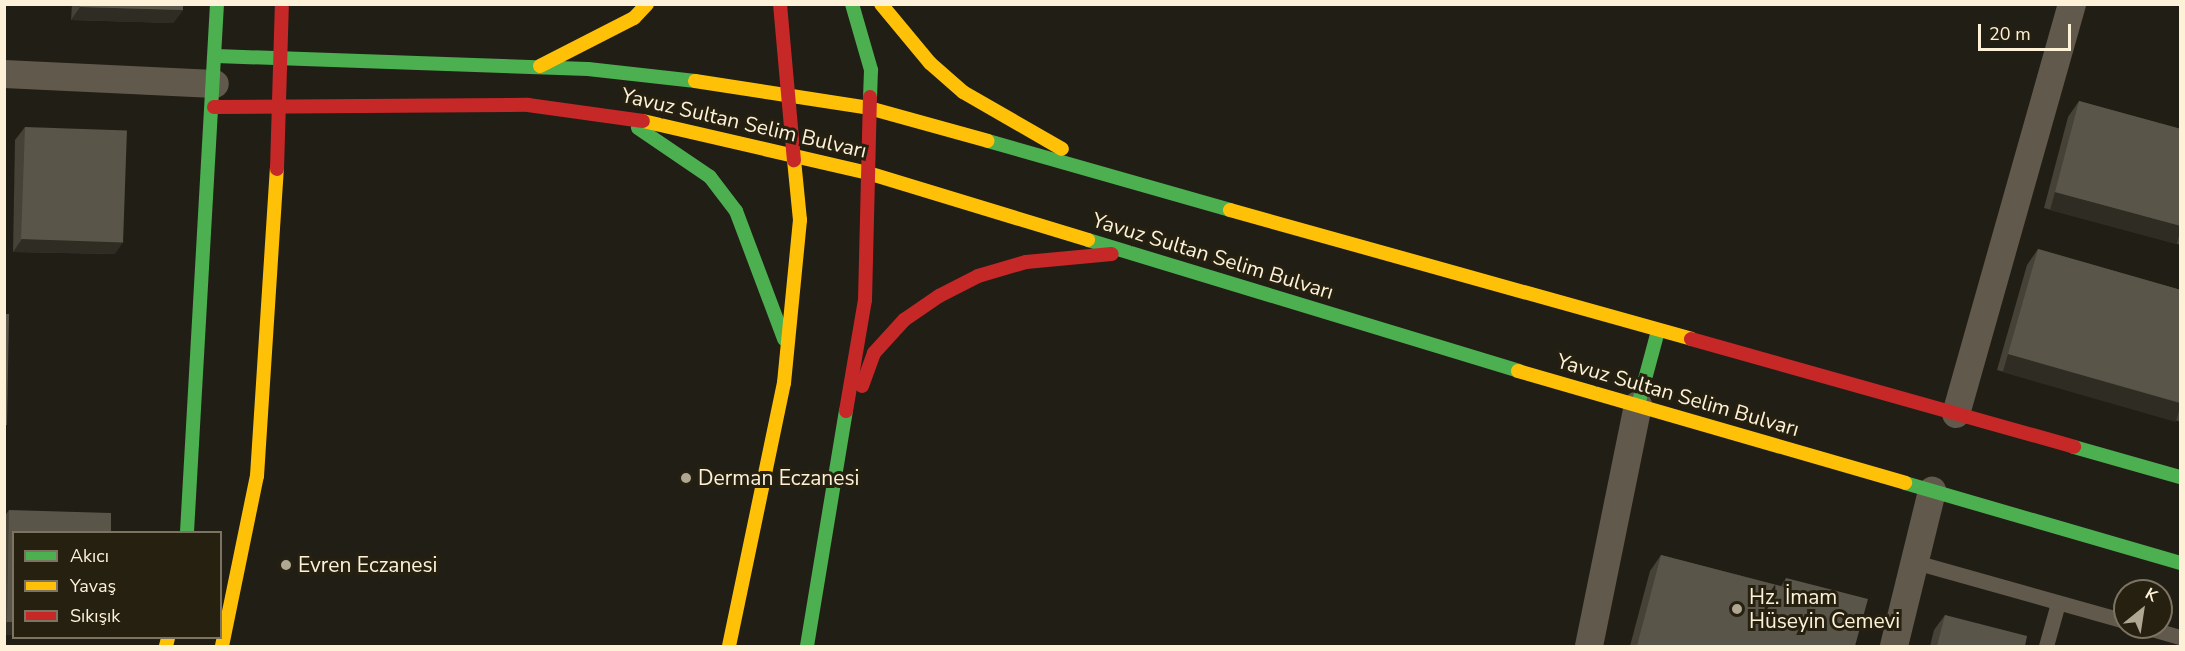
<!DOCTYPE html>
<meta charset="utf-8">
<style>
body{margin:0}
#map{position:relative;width:2185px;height:651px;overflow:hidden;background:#211e16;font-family:"Nunito Sans",sans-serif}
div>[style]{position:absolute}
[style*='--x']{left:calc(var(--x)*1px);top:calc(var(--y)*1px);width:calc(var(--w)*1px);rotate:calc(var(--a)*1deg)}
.lane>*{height:15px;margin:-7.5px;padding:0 7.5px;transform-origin:7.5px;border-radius:7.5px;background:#61594b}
.street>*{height:28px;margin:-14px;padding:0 14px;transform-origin:14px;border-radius:14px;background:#61594b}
.fast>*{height:14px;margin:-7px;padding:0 7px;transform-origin:7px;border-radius:7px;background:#4caf50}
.slow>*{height:14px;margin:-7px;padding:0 7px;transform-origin:7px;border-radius:7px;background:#ffc107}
.jam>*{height:14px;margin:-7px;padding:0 7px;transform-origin:7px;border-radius:7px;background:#c62828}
.wall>*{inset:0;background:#464237}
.shaded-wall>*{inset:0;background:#2f2c23;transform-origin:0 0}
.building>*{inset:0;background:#595548;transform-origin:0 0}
.dots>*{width:16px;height:16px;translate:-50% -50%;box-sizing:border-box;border:3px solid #262011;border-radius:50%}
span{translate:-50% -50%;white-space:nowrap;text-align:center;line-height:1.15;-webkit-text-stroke:6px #262011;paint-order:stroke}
.street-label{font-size:21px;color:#fdf1d7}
.poi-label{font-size:21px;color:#fdf1d7}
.left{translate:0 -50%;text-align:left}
.frame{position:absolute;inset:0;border:6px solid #fdf1d7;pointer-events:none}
.legend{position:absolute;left:12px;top:531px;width:210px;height:108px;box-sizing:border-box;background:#262011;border:2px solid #7c7460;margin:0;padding:8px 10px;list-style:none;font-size:18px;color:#fdf1d7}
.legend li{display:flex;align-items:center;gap:12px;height:30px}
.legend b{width:30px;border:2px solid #7c7460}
.north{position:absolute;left:2113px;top:579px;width:60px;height:60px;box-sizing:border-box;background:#262011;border:2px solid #7c7460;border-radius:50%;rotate:30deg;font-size:16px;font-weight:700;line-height:24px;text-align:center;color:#fdf1d7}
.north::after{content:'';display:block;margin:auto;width:21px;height:27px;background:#b0a793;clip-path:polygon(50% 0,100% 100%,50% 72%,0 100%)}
.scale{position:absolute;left:1978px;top:24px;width:93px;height:27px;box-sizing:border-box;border:3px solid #fdf1d7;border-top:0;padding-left:8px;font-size:18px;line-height:21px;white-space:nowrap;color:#fdf1d7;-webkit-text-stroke:4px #262011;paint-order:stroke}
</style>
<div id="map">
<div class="lane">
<i style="--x:1915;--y:562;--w:218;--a:15.7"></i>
<i style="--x:2145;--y:627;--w:36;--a:16"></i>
<i style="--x:2046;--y:646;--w:45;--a:-74.4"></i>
</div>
<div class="street">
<i style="--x:4;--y:74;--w:211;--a:2.7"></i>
<i style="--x:1956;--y:414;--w:426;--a:-74.2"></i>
<i style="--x:1589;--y:646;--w:246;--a:-78.5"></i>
<i style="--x:1894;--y:646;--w:160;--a:-76.2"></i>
</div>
<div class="fast">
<i style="--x:852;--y:4;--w:69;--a:73.9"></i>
<i style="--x:871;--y:70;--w:27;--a:92"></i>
<i style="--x:216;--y:56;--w:372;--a:2"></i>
<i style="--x:588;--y:69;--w:108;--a:6.4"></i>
<i style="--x:638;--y:128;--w:87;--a:34.2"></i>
<i style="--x:710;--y:177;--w:43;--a:52.6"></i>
<i style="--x:736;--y:211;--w:137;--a:69.4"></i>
<i style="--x:988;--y:141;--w:252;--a:15.9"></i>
<i style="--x:1088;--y:240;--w:450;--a:16.9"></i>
<i style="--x:1638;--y:405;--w:77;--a:-74.9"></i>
<i style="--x:2074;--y:447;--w:110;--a:15.8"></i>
<i style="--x:1905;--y:483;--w:286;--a:16.2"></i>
<i style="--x:187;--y:532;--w:529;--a:-86.75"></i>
<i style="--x:807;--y:646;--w:238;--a:-80.6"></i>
</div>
<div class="slow">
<i style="--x:881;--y:4;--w:77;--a:50.3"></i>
<i style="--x:930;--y:63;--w:44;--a:41.3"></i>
<i style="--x:963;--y:92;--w:114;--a:29.9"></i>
<i style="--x:540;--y:66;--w:106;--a:-27.1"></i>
<i style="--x:634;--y:18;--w:19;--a:-47"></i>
<i style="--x:695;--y:81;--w:176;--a:8.8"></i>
<i style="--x:869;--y:108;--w:123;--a:15.5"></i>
<i style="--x:643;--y:121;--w:231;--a:13"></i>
<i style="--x:868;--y:173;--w:230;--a:16.9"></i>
<i style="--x:1230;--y:210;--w:479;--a:15.6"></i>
<i style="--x:1518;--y:371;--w:403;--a:16.1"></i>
<i style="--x:166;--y:646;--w:8;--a:-76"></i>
<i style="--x:222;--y:646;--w:174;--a:-78.4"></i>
<i style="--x:257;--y:476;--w:308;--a:-86.3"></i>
<i style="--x:729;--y:646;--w:269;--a:-78.2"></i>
<i style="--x:784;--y:383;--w:164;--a:-84.4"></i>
<i style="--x:800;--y:220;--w:60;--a:-95.7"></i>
</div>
<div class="jam">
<i style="--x:780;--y:4;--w:157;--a:84.9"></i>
<i style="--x:214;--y:107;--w:314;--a:-0.4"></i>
<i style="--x:528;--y:105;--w:116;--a:7.9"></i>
<i style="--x:277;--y:169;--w:165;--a:-88.3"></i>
<i style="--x:1691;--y:339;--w:398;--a:15.7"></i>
<i style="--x:862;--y:386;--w:35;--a:-70"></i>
<i style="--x:874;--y:353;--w:45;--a:-47.7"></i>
<i style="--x:904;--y:320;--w:42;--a:-34.4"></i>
<i style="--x:939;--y:296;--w:44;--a:-27.1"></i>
<i style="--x:978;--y:276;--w:50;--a:-16.3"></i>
<i style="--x:1026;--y:262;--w:86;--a:-5.3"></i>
<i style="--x:846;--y:411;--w:113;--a:-80.3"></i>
<i style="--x:865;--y:300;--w:203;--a:-88.6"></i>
</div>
<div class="wall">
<i style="clip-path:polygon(72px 4px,183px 4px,183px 10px,173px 23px,71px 20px)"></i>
<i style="clip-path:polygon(2079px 101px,2181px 129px,2181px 245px,2044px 208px,2068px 117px)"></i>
<i style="clip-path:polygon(25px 127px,115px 254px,13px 252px,15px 140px)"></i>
<i style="clip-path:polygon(2038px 249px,2181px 290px,2181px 422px,1997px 370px,2027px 265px)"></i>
<i style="clip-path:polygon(9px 510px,14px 532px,14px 635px,4px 635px,4px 517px)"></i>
<i style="clip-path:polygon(1661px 555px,1781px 586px,1786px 578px,1855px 646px,1630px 646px,1650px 571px)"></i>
<i style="clip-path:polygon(1945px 615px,2025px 646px,1930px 646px,1934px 630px)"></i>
</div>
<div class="shaded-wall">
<i style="clip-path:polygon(80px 7px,183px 10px,173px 23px,71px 20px)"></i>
<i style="left:2055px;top:192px;width:131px;height:19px;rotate:15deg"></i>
<i style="clip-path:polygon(22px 239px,124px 241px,115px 254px,13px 252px)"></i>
<i style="left:2008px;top:354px;width:180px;height:19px;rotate:16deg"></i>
<i style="clip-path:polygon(7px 622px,14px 622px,14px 635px,4px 635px,4px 625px)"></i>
</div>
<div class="building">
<i style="clip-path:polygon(80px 4px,183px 4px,183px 10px,80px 7px)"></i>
<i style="clip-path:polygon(2079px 101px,2181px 129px,2181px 226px,2055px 192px)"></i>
<i style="left:25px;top:127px;width:102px;height:112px;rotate:2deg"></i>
<i style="clip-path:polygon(2038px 249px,2181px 290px,2181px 403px,2008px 354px)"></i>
<i style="clip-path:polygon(4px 314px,9px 314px,7px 425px,4px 425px)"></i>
<i style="clip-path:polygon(9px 510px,111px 513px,111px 532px,14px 532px,14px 622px,7px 622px)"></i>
<i style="clip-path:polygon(1661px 555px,1784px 587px,1786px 578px,1868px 599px,1855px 646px,1637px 646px)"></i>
<i style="clip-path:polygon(1945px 615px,2027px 636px,2025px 646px,1937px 646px)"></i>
</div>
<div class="dots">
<i style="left:686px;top:478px;background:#b0a793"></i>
<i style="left:286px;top:565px;background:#b0a793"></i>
<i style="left:1737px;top:609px;background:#b0a793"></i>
</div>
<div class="street-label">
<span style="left:744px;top:123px;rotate:13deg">Yavuz Sultan Selim Bulvarı</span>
<span style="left:1213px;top:256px;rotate:17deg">Yavuz Sultan Selim Bulvarı</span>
<span style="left:1678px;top:395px;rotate:16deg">Yavuz Sultan Selim Bulvarı</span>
</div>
<div class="poi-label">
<span class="left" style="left:698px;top:478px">Derman Eczanesi</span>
<span class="left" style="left:298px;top:565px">Evren Eczanesi</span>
<span class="left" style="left:1749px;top:609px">Hz. İmam<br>Hüseyin Cemevi</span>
</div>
<div class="frame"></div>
<ul class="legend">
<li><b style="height:8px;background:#4caf50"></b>Akıcı</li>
<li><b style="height:8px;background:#ffc107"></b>Yavaş</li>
<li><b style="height:8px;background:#c62828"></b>Sıkışık</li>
</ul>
<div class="north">K</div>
<div class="scale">20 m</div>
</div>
